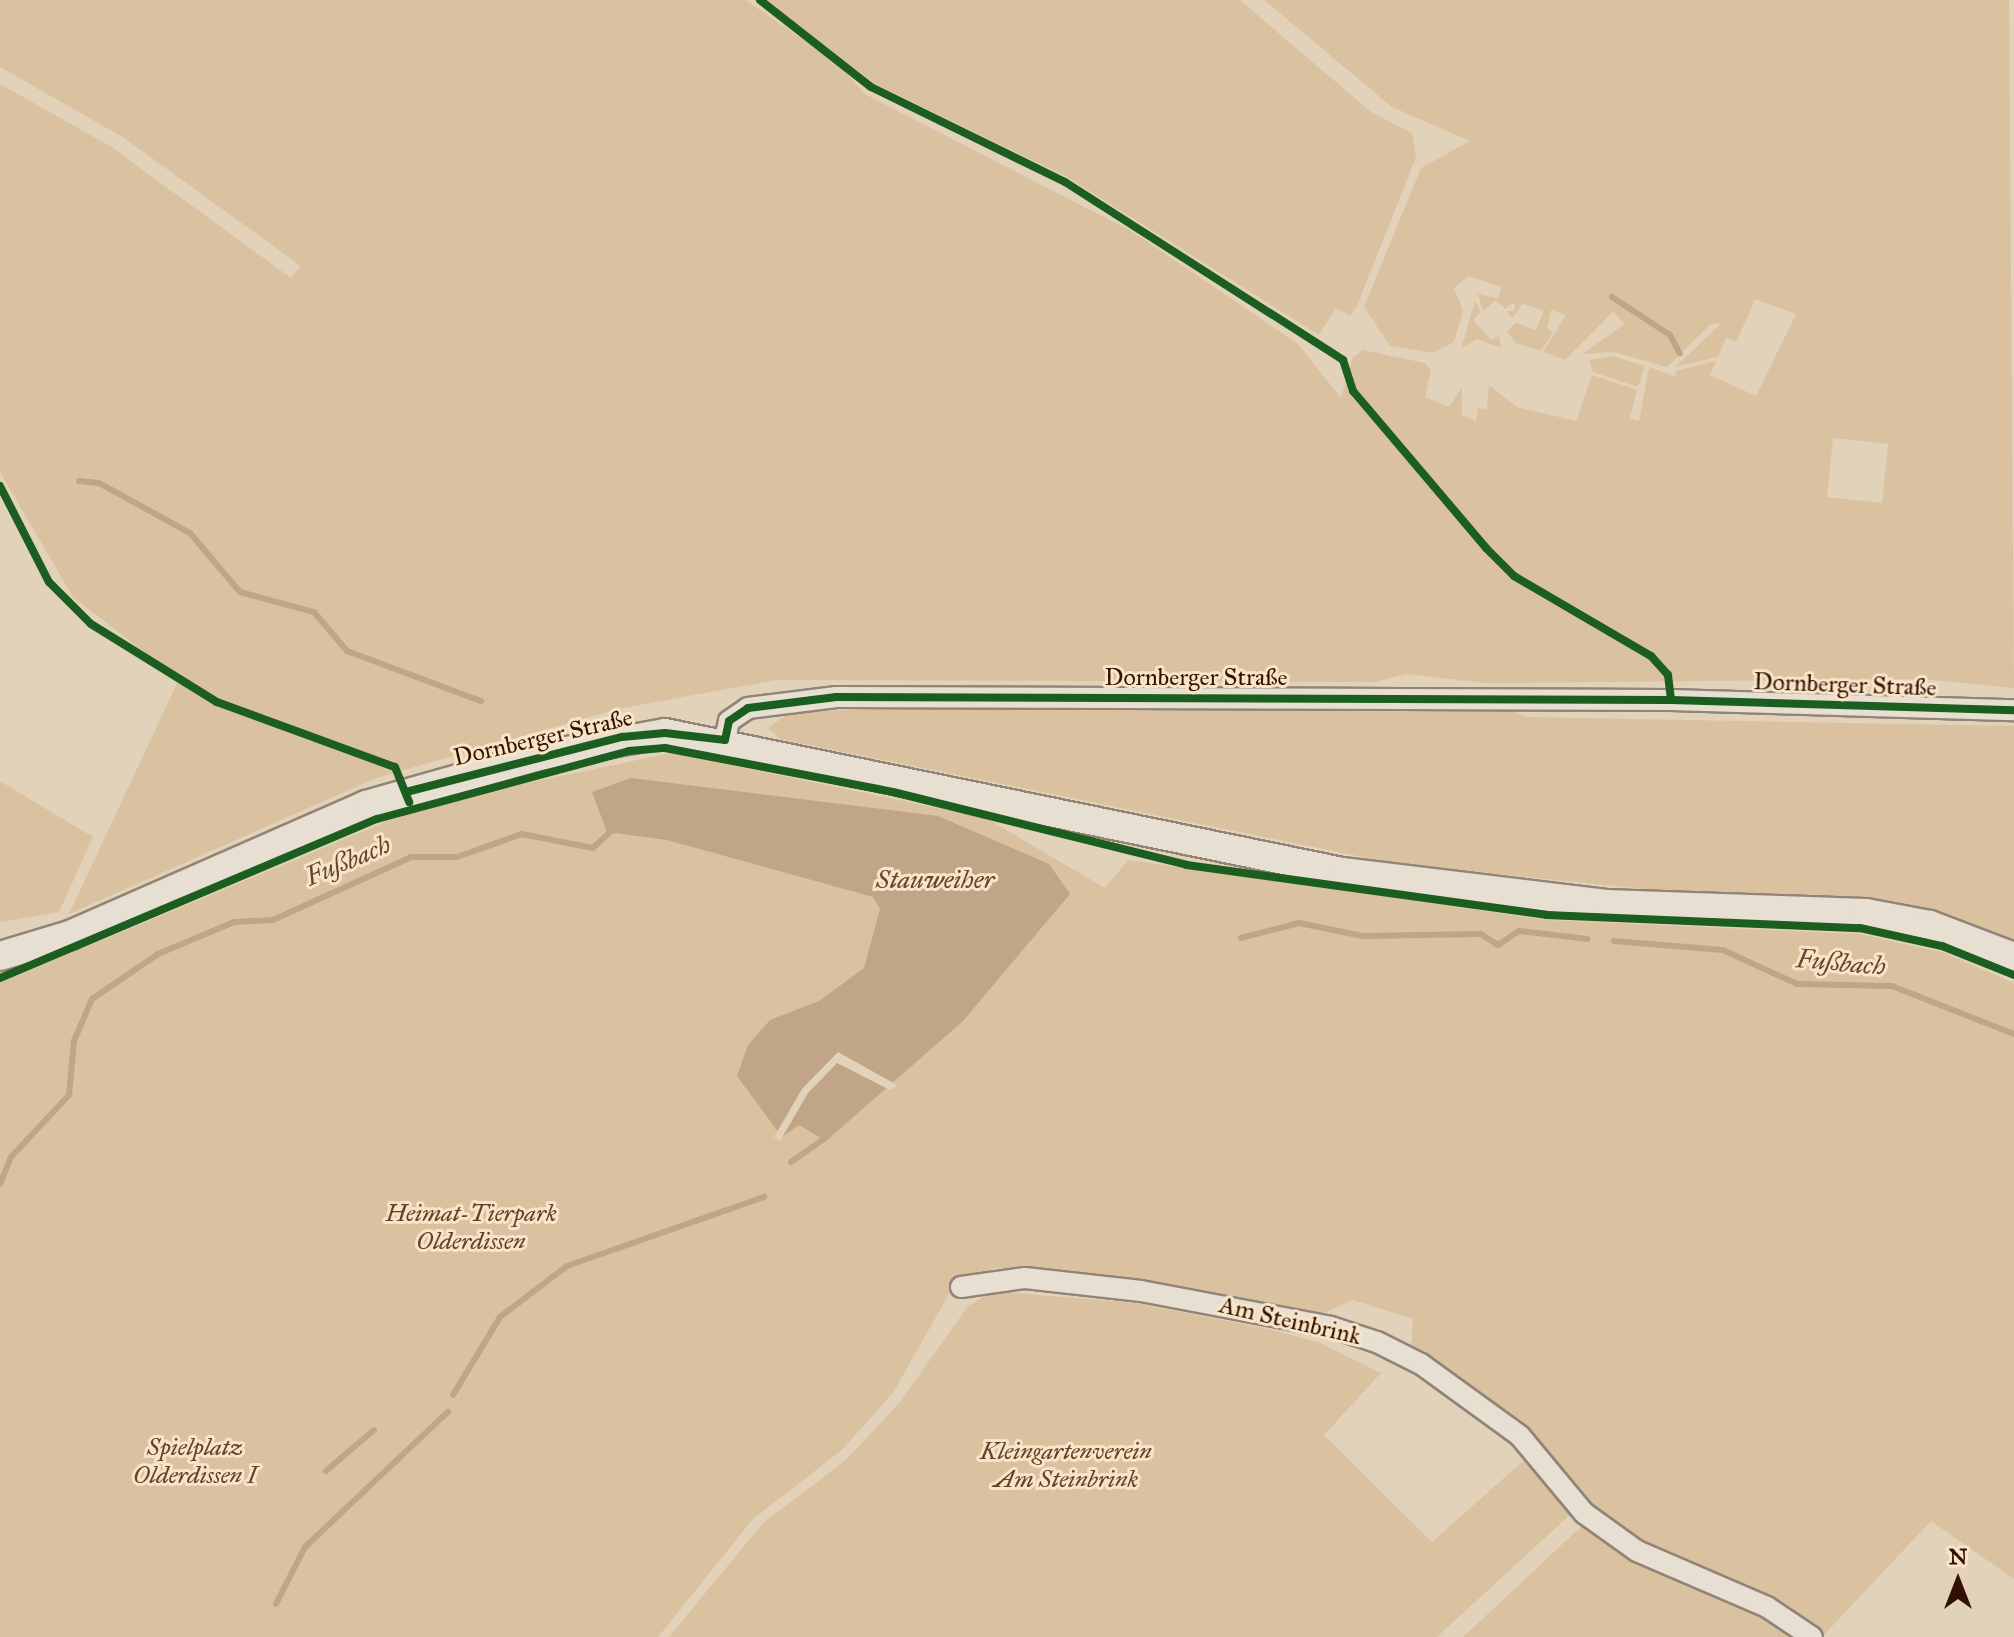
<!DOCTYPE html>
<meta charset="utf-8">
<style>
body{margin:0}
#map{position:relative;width:2014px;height:1637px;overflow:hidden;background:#e2d2ba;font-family:"IM FELL Great Primer",serif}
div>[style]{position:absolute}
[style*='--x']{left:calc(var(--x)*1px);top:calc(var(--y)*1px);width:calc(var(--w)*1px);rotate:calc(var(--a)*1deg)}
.green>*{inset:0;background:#dac2a1}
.water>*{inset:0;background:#c0a586}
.pier>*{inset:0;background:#e2d2ba}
.stream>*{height:6px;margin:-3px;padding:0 3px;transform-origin:3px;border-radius:3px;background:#c0a586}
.roads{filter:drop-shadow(2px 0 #928476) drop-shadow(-2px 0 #928476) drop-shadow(0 2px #928476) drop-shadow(0 -2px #928476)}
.street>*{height:20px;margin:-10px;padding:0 10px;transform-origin:10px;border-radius:10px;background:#e7dfd2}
.secondary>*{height:28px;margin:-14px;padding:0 14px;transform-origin:14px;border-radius:14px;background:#e7dfd2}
.cycleway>*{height:8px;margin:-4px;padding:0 4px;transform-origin:4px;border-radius:4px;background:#1b5e20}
span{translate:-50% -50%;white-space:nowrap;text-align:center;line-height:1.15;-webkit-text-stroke:6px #f8e4c6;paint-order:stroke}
.street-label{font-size:24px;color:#321103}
.park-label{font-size:24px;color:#62422c;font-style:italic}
.water-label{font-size:26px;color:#65452f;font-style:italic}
.north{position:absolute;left:1918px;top:1541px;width:80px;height:80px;-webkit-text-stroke:6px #f8e4c6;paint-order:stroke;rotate:0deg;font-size:22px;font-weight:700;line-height:32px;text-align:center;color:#321103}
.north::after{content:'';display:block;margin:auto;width:28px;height:36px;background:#321103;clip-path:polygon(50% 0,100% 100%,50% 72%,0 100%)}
</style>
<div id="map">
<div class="green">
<i style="clip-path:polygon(evenodd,0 0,746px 0,838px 64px,865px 94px,1133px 232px,1298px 344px,1341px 398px,1353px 357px,1363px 350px,1425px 363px,1431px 370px,1425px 397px,1449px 407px,1462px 388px,1462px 415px,1476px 421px,1478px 408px,1487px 409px,1489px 385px,1517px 407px,1576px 421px,1592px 375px,1637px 390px,1630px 418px,1639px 421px,1649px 367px,1676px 377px,1675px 371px,1716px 361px,1710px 375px,1756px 396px,1796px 314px,1755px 299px,1747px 319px,1711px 324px,1667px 367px,1614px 352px,1582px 354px,1625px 324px,1613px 312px,1565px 360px,1543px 352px,1566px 315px,1551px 310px,1547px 328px,1553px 332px,1541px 351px,1515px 343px,1507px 331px,1516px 323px,1536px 330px,1544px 310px,1522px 304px,1513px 318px,1506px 311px,1514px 311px,1515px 302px,1505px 309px,1496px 300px,1483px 311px,1478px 294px,1498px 298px,1502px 287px,1468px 276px,1454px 288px,1463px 310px,1454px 342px,1433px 353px,1390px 346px,1364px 307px,1421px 168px,1470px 141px,1392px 107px,1264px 0,2009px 0,2014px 688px,1923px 679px,1485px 683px,1407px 674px,1375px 682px,777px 680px,618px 709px,376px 778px,69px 914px,179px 679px,73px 597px,0 472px,0 84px,110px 146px,291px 278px,301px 266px,124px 138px,0 67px,0 0,1833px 438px,1888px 444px,1882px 503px,1827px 497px,1833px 438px)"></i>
<i style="clip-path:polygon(766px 0,1240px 0,1371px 112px,1412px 133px,1416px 157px,1357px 306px,1350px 316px,1336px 308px,1319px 335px,1067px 177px,875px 84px)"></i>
<i style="clip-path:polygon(1475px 301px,1481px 312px,1473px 320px,1491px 340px,1499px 336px,1501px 348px,1477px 339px,1461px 349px)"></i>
<i style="clip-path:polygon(1725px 320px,1746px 320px,1736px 342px,1726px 338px,1718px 357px,1675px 367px)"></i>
<i style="clip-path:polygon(1613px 356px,1645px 366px,1638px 387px,1593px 372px,1589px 360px)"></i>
<i style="clip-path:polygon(888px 708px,1511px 710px,1527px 717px,2014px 726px,2014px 942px,1923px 909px,1863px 898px,1652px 890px,1387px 862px,780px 739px,768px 728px,789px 713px)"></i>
<i style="clip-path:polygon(671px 753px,986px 818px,1105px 888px,1128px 860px,1547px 920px,1859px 934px,1942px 952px,2014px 983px,2014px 1579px,1931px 1521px,1822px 1637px,1463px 1637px,1598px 1511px,1526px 1430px,1411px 1347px,1413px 1319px,1353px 1300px,1319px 1315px,1073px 1274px,995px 1268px,954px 1285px,893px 1393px,842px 1450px,753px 1519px,658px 1637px,0 1637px,0 983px,388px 821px,479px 793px)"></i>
<i style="clip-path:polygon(0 781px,93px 837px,59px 912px,0 922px)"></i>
<i style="clip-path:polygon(993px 1291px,1134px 1303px,1264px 1328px,1318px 1342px,1381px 1373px,1324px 1435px,1432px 1542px,1523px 1461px,1572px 1513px,1437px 1637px,669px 1637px,763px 1523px,847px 1459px,900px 1402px,968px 1306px)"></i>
</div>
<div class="water">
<i style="clip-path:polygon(631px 778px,938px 816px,1049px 864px,1070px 894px,963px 1021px,826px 1141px,799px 1125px,782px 1137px,737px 1076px,748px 1045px,770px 1020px,819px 1001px,864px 968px,880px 909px,873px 897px,667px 840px,607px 832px,592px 792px)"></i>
</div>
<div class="pier">
<i style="clip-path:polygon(838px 1052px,897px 1085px,890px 1090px,837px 1063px,808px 1093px,780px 1141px,774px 1137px,802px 1089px)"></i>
</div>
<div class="stream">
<i style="--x:1612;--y:297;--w:69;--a:33.2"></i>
<i style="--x:1670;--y:335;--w:21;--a:62"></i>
<i style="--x:79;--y:481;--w:20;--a:6"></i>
<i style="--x:99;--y:483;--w:104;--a:28.8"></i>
<i style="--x:190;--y:533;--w:77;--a:49.7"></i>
<i style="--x:240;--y:592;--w:77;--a:15.1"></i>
<i style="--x:314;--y:612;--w:51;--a:49.8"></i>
<i style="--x:347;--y:651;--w:143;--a:20.5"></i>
<i style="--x:1241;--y:938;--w:60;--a:-14.5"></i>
<i style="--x:1299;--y:923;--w:65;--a:11.5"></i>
<i style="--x:1363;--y:936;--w:118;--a:-1"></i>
<i style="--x:1481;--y:934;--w:20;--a:33"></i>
<i style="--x:1498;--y:945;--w:25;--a:-34"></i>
<i style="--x:1519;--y:931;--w:69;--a:6.6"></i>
<i style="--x:1614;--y:941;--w:109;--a:4.7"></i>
<i style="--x:1723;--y:950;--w:81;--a:24.7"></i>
<i style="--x:1797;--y:984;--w:95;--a:1.2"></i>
<i style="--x:1892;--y:986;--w:131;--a:21.5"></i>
<i style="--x:791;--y:1162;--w:45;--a:-35.1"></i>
<i style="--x:0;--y:1184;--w:29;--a:-68"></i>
<i style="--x:11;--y:1157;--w:85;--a:-46.9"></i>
<i style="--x:69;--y:1095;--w:54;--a:-84.7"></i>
<i style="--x:74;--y:1041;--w:46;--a:-66.8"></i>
<i style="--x:92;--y:999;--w:80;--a:-34.3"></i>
<i style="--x:158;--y:954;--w:82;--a:-22.8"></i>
<i style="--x:234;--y:922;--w:39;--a:-3"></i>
<i style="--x:273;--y:920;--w:152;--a:-24.5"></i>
<i style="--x:411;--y:857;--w:46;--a:0"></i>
<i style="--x:457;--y:857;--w:69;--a:-19.5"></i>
<i style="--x:522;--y:834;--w:72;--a:11.2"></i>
<i style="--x:593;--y:848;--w:26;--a:-43"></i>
<i style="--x:453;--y:1395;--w:91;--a:-58.9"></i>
<i style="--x:500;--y:1317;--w:84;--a:-37.3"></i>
<i style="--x:567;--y:1266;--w:209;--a:-19.3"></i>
<i style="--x:326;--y:1471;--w:63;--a:-40.5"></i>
<i style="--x:276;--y:1604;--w:64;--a:-63"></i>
<i style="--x:305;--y:1547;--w:197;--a:-43.4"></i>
</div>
<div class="roads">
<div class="street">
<i style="--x:725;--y:740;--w:19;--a:-78"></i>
<i style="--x:729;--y:721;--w:23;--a:-34"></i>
<i style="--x:748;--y:708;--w:89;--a:-7.1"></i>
<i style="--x:836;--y:697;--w:835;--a:0.21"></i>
<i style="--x:1671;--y:700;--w:343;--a:1.7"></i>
<i style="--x:961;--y:1287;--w:65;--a:-8"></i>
<i style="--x:1025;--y:1278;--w:117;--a:6.4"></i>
<i style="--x:1141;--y:1291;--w:193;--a:10.7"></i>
<i style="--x:1331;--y:1327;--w:48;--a:18.1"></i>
<i style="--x:1377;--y:1342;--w:49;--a:26.6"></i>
<i style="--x:1421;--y:1364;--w:122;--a:36"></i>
<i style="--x:1520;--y:1436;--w:100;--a:50.3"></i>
<i style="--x:1584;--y:1513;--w:65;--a:35.6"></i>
<i style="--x:1637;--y:1551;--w:142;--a:23.3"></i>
<i style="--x:1767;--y:1607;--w:54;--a:33.7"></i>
</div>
<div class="secondary">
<i style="--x:0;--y:956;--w:73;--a:-16.7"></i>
<i style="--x:70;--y:935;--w:323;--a:-23.7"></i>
<i style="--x:366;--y:805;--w:180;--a:-15.8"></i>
<i style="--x:539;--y:756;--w:128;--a:-10.3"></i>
<i style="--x:665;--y:733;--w:691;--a:11.6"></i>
<i style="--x:1342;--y:872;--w:266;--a:6.9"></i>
<i style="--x:1606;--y:904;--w:260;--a:2"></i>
<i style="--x:1866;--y:913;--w:65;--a:10.6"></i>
<i style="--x:1930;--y:925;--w:90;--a:20.9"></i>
</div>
</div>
<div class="cycleway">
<i style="--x:760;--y:0;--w:141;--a:38.1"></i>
<i style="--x:871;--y:87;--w:216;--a:26.1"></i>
<i style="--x:1065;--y:182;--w:330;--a:32.6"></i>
<i style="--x:1343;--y:360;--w:33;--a:72"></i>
<i style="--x:1353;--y:391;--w:206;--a:49.7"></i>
<i style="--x:1486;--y:548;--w:40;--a:45"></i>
<i style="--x:1514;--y:576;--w:159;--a:30.3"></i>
<i style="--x:1651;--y:656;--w:25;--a:48"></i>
<i style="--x:1668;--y:675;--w:25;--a:83"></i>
<i style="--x:0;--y:486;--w:108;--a:63"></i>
<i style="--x:49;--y:582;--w:59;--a:45"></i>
<i style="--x:91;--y:624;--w:148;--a:31.8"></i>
<i style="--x:217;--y:702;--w:189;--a:20.1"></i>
<i style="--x:395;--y:767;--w:38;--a:68"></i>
<i style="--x:406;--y:792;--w:223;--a:-14.3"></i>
<i style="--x:622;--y:737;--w:43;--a:-5.3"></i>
<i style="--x:665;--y:733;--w:60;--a:6.7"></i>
<i style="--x:725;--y:740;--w:19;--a:-78"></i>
<i style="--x:729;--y:721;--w:23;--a:-34"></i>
<i style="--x:748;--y:708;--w:89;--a:-7.1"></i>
<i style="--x:836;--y:697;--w:835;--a:0.21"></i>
<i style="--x:1671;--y:700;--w:343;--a:1.7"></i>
<i style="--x:0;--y:978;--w:409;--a:-22.9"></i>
<i style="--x:377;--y:819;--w:261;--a:-15.1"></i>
<i style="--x:629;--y:751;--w:36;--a:-5"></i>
<i style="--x:665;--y:748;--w:232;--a:10.9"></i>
<i style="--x:893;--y:792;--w:303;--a:13.9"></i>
<i style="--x:1187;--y:865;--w:362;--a:7.9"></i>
<i style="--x:1546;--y:915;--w:314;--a:2.4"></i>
<i style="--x:1860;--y:928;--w:84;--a:12.4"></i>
<i style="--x:1942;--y:946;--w:78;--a:21.9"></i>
</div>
<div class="street-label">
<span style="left:1196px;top:678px">Dornberger Straße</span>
<span style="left:1845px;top:685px;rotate:2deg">Dornberger Straße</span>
<span style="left:543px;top:738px;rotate:-13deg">Dornberger Straße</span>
<span style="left:1290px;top:1321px;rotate:13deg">Am Steinbrink</span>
</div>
<div class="park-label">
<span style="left:471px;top:1228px">Heimat-Tierpark<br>Olderdissen</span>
<span style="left:195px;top:1462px">Spielplatz<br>Olderdissen I</span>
<span style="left:1066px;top:1466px">Kleingartenverein<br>Am Steinbrink</span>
</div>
<div class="water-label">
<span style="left:348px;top:861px;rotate:-23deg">Fußbach</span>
<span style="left:935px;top:880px">Stauweiher</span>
<span style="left:1841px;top:963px;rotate:5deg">Fußbach</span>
</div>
<div class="north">N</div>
</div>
